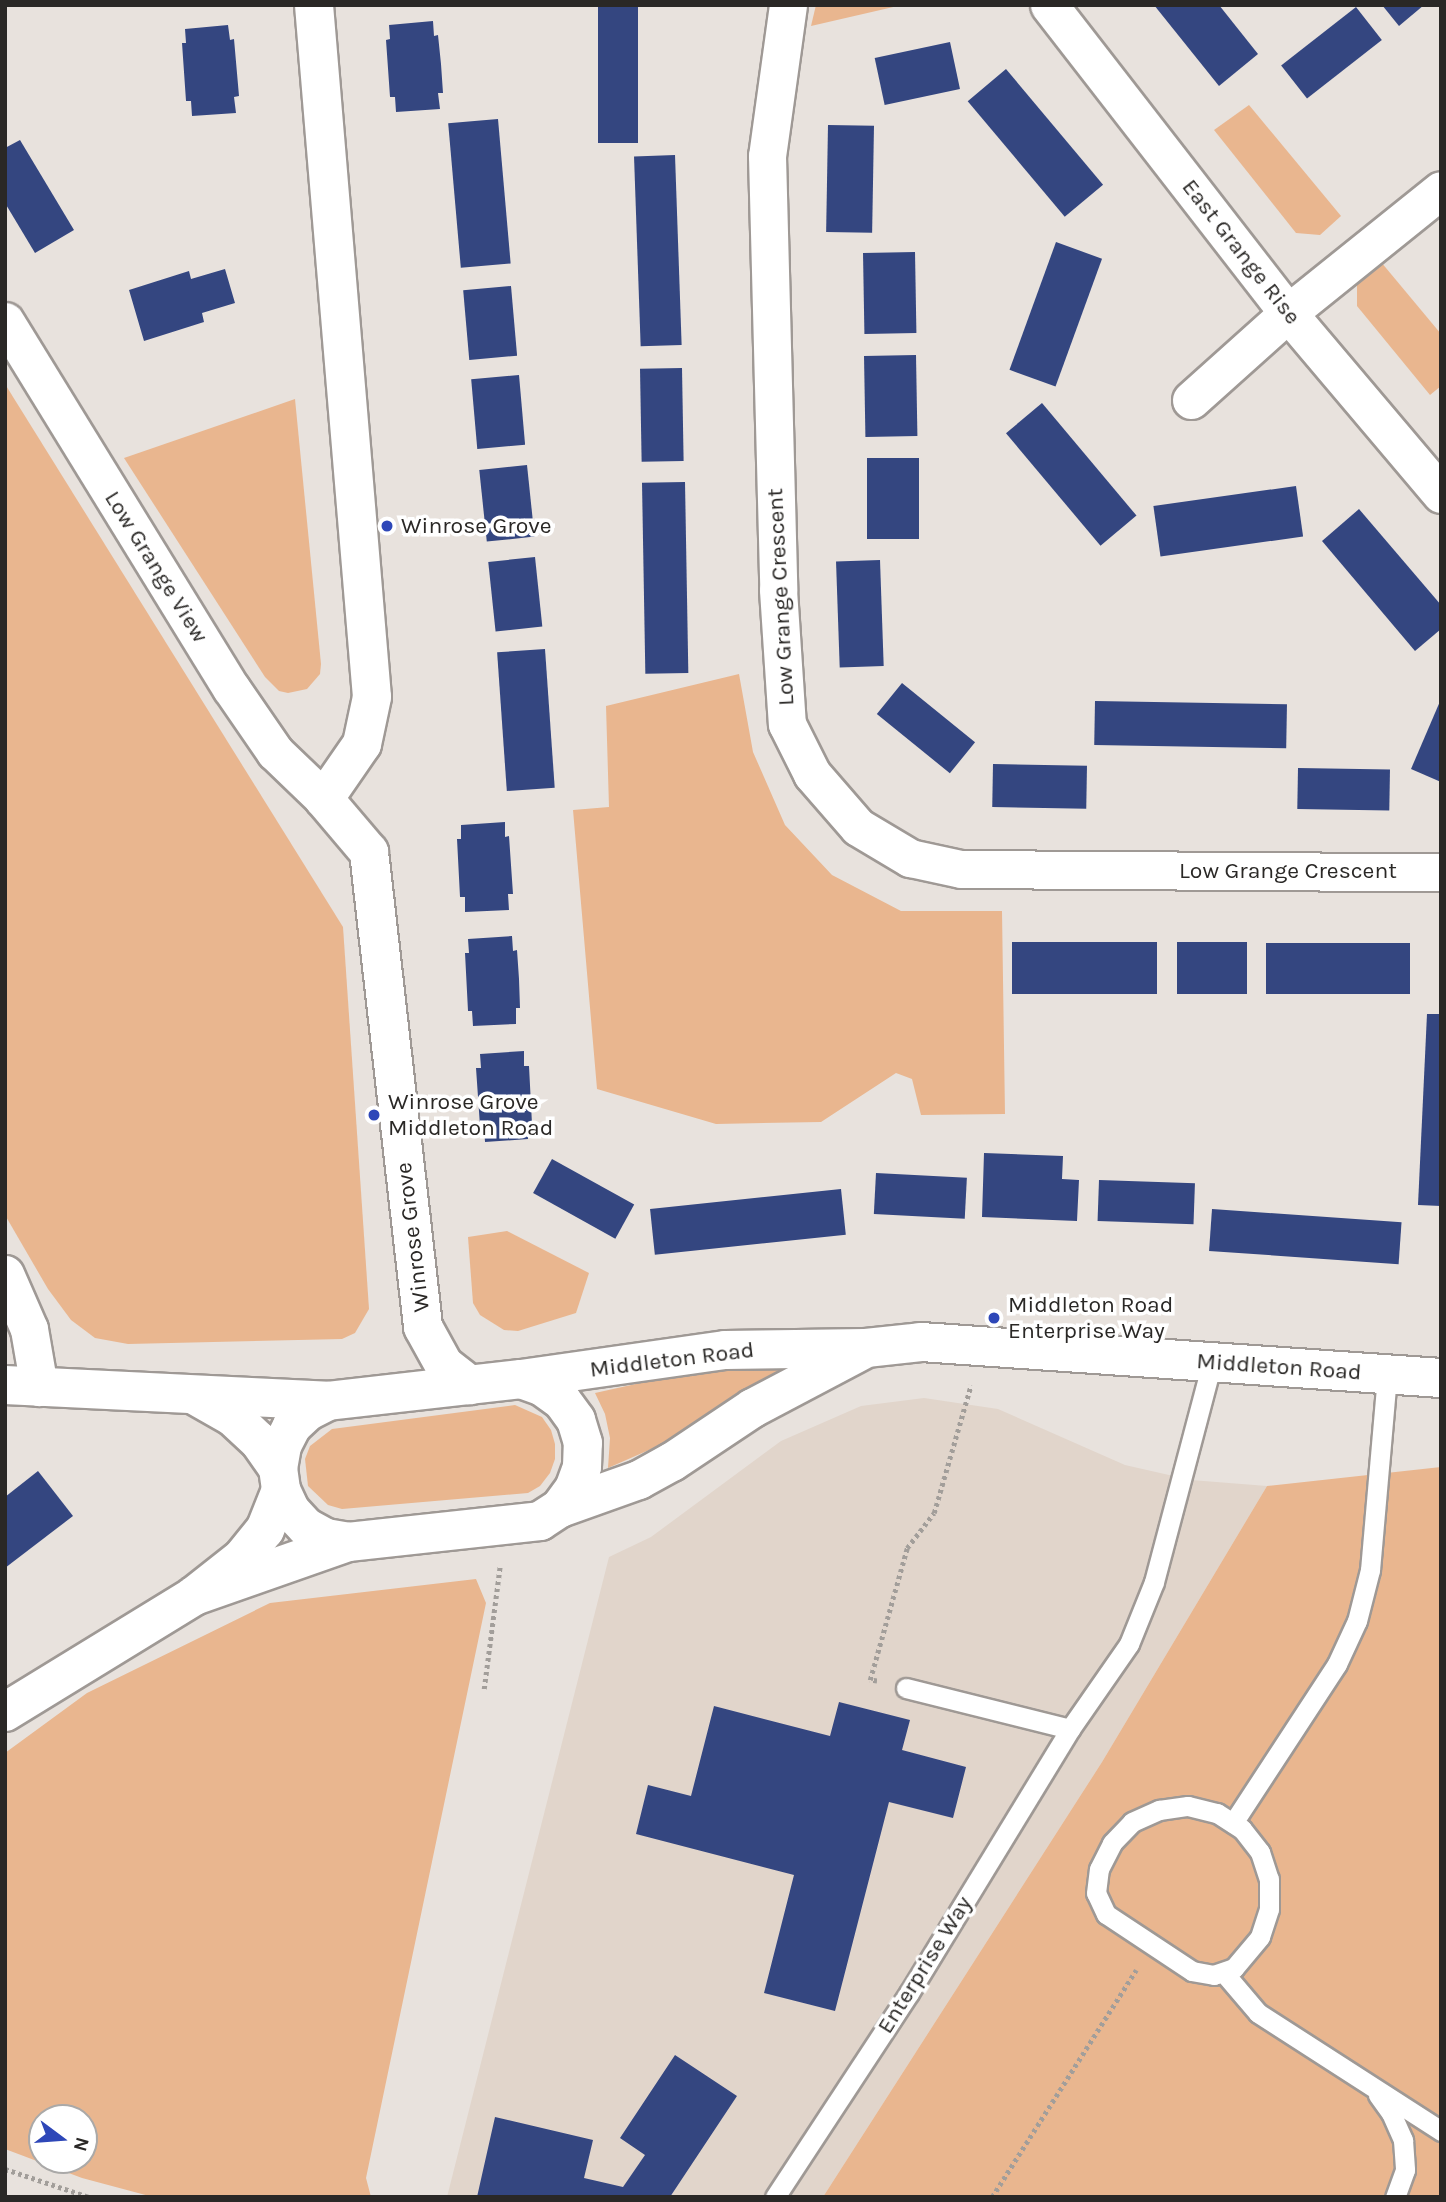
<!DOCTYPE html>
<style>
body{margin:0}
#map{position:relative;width:1446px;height:2202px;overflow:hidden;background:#e8e2dd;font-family:Karla,sans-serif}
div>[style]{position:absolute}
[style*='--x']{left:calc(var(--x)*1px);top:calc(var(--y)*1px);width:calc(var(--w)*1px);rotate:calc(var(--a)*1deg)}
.built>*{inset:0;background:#e1d5cb}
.green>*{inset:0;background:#e9b68f}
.building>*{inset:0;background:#344680;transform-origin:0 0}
.path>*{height:4.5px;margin-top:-2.25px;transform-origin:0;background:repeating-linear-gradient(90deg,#a29e9a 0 3.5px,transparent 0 7px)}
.roads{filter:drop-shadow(2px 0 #9f9995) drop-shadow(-2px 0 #9f9995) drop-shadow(0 2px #9f9995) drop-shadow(0 -2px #9f9995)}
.lane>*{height:19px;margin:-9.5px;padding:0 9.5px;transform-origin:9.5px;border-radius:9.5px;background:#fff}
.street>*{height:37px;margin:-18.5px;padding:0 18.5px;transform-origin:18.5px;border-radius:18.5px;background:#fff}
.secondary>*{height:38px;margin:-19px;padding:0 19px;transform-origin:19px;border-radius:19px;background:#fff}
.dots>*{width:19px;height:19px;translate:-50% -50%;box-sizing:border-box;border:4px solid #fff;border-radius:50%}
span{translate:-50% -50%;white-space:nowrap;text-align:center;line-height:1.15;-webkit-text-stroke:7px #fff;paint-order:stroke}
.street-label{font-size:23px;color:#2a2826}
.poi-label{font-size:23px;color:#2a2826}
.left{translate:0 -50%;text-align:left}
.frame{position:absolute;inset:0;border:7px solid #2a2826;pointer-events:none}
.north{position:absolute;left:28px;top:2104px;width:70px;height:70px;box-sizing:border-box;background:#fff;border:2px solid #aaa9a8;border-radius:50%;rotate:106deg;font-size:19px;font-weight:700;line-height:28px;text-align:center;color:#2a2826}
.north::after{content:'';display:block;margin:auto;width:24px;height:32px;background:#2e47b8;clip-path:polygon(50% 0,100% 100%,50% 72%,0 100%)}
</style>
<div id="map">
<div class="built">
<i style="clip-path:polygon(924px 1398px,998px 1409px,1125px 1465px,1191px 1480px,1267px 1486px,1102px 1762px,823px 2197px,447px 2197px,609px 1557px,651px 1537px,781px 1441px,861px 1406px)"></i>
</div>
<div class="green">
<i style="clip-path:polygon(816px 5px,902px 5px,811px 26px)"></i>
<i style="clip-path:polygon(1249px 105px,1341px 216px,1320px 235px,1296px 233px,1214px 130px)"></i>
<i style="clip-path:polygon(1381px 262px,1441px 334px,1441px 386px,1430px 395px,1357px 306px,1357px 285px,1363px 276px)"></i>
<i style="clip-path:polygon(5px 384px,343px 927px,369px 1309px,355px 1333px,342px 1339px,128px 1344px,95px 1338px,71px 1320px,48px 1289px,5px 1215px)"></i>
<i style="clip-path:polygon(295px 399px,321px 664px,320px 674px,307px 689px,288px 693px,279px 691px,265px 677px,124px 458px)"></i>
<i style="clip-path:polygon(739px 674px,753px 752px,785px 825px,832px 875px,901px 911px,1002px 911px,1005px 1114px,921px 1115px,912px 1079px,896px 1073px,821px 1122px,716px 1124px,597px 1089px,573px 810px,609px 807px,606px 706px)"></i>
<i style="clip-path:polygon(507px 1231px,589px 1273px,576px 1313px,518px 1331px,504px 1330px,480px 1315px,473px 1303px,468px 1237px)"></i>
<i style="clip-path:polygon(740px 1361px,781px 1362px,788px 1372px,674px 1439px,608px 1468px,610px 1438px,605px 1414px,595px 1393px)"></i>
<i style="clip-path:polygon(515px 1405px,542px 1417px,551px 1430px,555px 1444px,555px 1459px,550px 1473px,540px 1486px,528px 1493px,342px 1509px,328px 1505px,308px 1486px,305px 1459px,310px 1446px,332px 1429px)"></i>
<i style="clip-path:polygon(1441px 1467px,1441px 2197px,823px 2197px,1102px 1762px,1267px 1486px)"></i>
<i style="clip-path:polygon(evenodd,476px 1579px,486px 1603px,366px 2178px,371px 2197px,153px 2197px,82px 2178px,5px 2149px,5px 1753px,87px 1693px,270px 1603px,476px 1579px,84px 2118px,84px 2160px,42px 2160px,42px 2118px,84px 2118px)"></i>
</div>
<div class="building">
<i style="left:598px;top:5px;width:40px;height:138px"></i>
<i style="clip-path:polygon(1154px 5px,1219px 5px,1258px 54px,1219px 86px)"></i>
<i style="clip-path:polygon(1382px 5px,1424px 5px,1399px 26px)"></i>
<i style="left:1356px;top:7px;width:42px;height:95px;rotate:52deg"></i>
<i style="clip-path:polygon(433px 21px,434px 36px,438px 35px,441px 64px,443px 93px,438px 93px,440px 109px,396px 112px,395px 97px,390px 97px,386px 40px,390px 39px,389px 25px)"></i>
<i style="clip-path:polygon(228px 25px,230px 40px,234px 39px,239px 96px,234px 97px,236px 113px,192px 116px,191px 101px,186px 101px,182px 43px,186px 43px,185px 29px)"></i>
<i style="left:950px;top:42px;width:48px;height:77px;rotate:78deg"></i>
<i style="left:1006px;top:69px;width:151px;height:50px;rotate:50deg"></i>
<i style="left:498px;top:119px;width:145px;height:50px;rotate:85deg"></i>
<i style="left:828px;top:125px;width:46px;height:107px;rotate:1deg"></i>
<i style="clip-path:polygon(20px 140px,74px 230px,35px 253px,5px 203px,5px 148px)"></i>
<i style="left:675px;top:155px;width:190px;height:41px;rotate:88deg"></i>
<i style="left:1056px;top:242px;width:49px;height:136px;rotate:20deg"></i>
<i style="left:915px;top:252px;width:81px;height:52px;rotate:89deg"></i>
<i style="clip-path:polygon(225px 269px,235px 303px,202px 313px,204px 322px,144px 341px,129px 290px,189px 271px,191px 279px)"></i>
<i style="left:511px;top:286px;width:70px;height:48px;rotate:85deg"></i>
<i style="left:916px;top:355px;width:81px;height:52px;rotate:89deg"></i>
<i style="left:682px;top:368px;width:93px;height:42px;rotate:89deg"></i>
<i style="left:519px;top:375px;width:70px;height:48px;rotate:85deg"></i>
<i style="left:1042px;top:403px;width:147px;height:47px;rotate:50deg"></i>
<i style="left:867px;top:458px;width:52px;height:81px"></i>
<i style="left:527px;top:465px;width:72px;height:48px;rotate:84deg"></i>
<i style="left:685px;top:482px;width:191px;height:43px;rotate:89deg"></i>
<i style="left:1296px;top:486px;width:51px;height:144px;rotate:82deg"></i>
<i style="clip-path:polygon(1359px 509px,1441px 605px,1441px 629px,1415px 651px,1322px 541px)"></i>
<i style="left:535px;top:557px;width:70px;height:47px;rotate:84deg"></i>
<i style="left:880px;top:560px;width:106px;height:44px;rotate:88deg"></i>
<i style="left:545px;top:649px;width:139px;height:48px;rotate:86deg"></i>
<i style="left:902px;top:683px;width:94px;height:40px;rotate:39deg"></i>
<i style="clip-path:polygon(1441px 699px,1441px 782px,1411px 769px)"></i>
<i style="left:1095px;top:701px;width:192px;height:44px;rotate:1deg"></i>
<i style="left:993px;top:764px;width:94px;height:43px;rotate:1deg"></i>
<i style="left:1298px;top:768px;width:92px;height:41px;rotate:1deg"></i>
<i style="clip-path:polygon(505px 822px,505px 837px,509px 836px,513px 894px,508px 894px,509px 910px,465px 912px,465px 897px,460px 897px,457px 839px,461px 839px,461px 825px)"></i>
<i style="clip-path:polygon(512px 936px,513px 951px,517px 950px,519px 979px,520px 1008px,516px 1008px,516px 1024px,473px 1026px,472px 1011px,468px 1011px,465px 953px,469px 953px,468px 939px)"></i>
<i style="left:1012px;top:942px;width:145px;height:52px"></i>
<i style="left:1177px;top:942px;width:70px;height:52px"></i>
<i style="left:1266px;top:943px;width:144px;height:51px"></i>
<i style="clip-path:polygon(1427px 1014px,1441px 1014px,1441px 1206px,1418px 1205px)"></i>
<i style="clip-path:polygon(524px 1051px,524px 1066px,529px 1066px,532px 1124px,528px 1124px,528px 1139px,485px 1142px,484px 1126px,480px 1126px,476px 1068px,481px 1068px,480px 1054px)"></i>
<i style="clip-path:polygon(984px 1153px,1063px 1156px,1062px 1179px,1079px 1180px,1077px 1221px,982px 1217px)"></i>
<i style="left:552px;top:1159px;width:94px;height:39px;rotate:29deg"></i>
<i style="left:876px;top:1173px;width:91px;height:41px;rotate:3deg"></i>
<i style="left:1099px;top:1180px;width:96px;height:41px;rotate:2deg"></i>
<i style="left:841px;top:1189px;width:46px;height:192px;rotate:84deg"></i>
<i style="left:1212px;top:1209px;width:190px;height:42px;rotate:4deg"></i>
<i style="clip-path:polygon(38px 1471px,73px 1516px,5px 1568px,5px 1497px)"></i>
<i style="clip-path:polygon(839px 1702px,910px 1720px,902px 1750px,966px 1767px,953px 1818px,889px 1802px,835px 2011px,764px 1993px,794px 1875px,636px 1834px,648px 1785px,691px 1796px,714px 1706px,830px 1736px)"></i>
<i style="clip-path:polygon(675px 2055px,737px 2096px,670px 2197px,477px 2197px,495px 2117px,593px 2140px,584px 2178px,623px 2187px,645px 2155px,620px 2138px)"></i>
</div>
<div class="path">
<i style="--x:877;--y:1681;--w:7;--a:-172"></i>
<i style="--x:870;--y:1680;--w:137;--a:-74.3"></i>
<i style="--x:907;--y:1548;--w:44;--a:-52.4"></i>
<i style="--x:934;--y:1513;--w:133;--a:-73.9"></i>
<i style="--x:484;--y:1689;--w:125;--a:-82.6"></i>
<i style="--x:5;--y:2169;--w:89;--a:18.4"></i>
<i style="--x:992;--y:2197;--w:269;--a:-57.6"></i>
</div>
<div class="roads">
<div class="lane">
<i style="--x:906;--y:1688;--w:169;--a:14"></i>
<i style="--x:1188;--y:1806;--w:30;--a:14"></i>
<i style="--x:1217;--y:1813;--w:30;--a:33"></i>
<i style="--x:1242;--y:1829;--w:29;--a:52"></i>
<i style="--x:1260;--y:1852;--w:28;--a:72"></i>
<i style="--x:1269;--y:1879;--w:30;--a:90"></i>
<i style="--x:1269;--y:1909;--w:29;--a:108"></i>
<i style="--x:1260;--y:1937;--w:40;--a:130"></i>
<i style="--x:1234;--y:1968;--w:21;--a:161"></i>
<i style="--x:1214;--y:1975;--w:22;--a:-170"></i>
<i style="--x:1192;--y:1971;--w:103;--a:-146.5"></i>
<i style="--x:1106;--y:1914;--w:23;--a:-115"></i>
<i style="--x:1096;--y:1893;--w:24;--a:-83"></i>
<i style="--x:1099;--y:1869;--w:29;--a:-63"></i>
<i style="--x:1112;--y:1843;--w:29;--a:-46"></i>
<i style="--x:1132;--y:1822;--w:30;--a:-24"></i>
<i style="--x:1159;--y:1810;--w:29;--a:-8"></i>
<i style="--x:1233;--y:1823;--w:190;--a:-56.8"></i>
<i style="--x:1337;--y:1664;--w:47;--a:-65.1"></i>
<i style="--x:1357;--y:1621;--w:53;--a:-75.7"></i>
<i style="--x:1370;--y:1570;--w:197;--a:-85"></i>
<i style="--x:1224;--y:1973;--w:52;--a:49.6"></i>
<i style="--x:1258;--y:2013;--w:218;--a:32.8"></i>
<i style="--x:1378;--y:2095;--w:22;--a:54"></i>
<i style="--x:1391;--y:2113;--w:30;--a:66"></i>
<i style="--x:1403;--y:2140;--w:30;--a:86"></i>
<i style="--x:1405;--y:2170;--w:29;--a:110"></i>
<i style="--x:775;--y:2197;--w:244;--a:-56.7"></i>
<i style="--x:909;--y:1993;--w:309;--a:-58.6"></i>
<i style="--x:1070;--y:1729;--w:103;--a:-55.2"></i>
<i style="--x:1129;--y:1644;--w:67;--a:-68"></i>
<i style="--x:1154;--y:1582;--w:227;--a:-75.2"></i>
</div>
<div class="street">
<i style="--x:788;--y:5;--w:152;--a:97.9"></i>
<i style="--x:767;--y:156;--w:434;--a:88.5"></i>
<i style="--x:778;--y:590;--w:134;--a:86.2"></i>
<i style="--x:787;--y:724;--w:56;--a:63.4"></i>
<i style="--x:812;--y:774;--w:70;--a:49"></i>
<i style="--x:858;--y:827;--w:61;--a:30.8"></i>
<i style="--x:910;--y:858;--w:52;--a:12.2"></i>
<i style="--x:961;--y:869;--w:480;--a:0.4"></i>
<i style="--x:1049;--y:5;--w:390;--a:52.2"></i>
<i style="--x:1288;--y:313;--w:237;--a:49.8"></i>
<i style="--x:5;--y:321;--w:431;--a:58.4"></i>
<i style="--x:231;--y:688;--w:78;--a:55.5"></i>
<i style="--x:275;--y:752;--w:68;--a:43.8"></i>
<i style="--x:1191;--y:400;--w:130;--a:-41.9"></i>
<i style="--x:1288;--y:313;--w:196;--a:-38.8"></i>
<i style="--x:5;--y:1274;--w:60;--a:66.4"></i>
<i style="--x:29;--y:1329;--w:59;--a:80.2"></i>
</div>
<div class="secondary">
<i style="--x:314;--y:5;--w:694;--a:85.21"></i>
<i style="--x:372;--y:697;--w:48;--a:102"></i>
<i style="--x:362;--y:744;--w:67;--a:124.6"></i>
<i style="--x:324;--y:799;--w:70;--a:49.7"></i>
<i style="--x:369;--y:852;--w:478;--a:83.5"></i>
<i style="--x:423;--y:1327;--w:43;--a:61.1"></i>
<i style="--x:444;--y:1365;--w:33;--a:38"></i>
<i style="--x:521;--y:1379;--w:206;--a:-8.1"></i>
<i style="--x:725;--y:1350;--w:141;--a:-0.8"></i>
<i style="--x:866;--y:1348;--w:55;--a:-6.2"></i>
<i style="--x:921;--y:1342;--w:521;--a:3.96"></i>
<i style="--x:5;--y:1385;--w:323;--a:2.8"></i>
<i style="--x:196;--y:1396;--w:43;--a:29.6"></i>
<i style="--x:233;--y:1417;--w:35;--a:43"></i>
<i style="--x:259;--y:1441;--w:33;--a:55"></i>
<i style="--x:560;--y:1508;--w:84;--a:-19.5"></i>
<i style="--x:639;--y:1480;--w:38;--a:-29"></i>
<i style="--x:672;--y:1462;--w:97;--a:-33.7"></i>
<i style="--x:753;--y:1408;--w:122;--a:-27.8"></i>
<i style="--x:194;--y:1596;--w:163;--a:-19.3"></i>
<i style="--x:348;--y:1542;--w:193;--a:-6.2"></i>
<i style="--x:540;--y:1521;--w:24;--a:-33"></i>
<i style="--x:560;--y:1508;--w:24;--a:-54"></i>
<i style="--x:574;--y:1489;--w:23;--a:-70"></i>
<i style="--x:582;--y:1467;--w:24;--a:-88"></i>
<i style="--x:583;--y:1443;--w:24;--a:-107"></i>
<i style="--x:576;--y:1420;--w:24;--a:-126"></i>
<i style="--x:562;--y:1401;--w:24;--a:-144"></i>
<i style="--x:543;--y:1387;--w:23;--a:-160"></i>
<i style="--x:521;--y:1379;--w:194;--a:173.5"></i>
<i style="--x:328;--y:1401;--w:22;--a:153"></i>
<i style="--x:308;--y:1411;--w:22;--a:137"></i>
<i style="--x:292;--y:1426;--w:22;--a:117"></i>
<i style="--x:282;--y:1446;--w:22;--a:100"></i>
<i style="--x:278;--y:1468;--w:22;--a:82"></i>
<i style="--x:281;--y:1490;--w:23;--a:65"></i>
<i style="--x:291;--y:1511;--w:22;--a:47"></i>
<i style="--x:306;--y:1527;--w:23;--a:29"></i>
<i style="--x:326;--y:1538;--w:22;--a:10"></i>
<i style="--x:5;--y:1712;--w:222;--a:-31.5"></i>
<i style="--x:194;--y:1596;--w:61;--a:-38.4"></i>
<i style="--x:242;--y:1558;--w:36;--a:-51"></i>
<i style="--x:265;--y:1530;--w:43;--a:-68.2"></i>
</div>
</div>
<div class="dots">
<i style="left:387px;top:526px;background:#2e47b8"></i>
<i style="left:374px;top:1115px;background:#2e47b8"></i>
<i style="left:994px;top:1318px;background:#2e47b8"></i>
</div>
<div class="street-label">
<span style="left:1241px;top:252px;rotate:52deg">East Grange Rise</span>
<span style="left:156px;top:567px;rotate:58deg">Low Grange View</span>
<span style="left:781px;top:597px;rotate:-93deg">Low Grange Crescent</span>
<span style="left:1288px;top:871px">Low Grange Crescent</span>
<span style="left:413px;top:1237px;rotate:-97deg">Winrose Grove</span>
<span style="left:672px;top:1360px;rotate:-7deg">Middleton Road</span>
<span style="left:1279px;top:1367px;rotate:4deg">Middleton Road</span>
<span style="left:925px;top:1965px;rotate:-58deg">Enterprise Way</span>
</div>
<div class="poi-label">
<span class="left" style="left:401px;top:526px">Winrose Grove</span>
<span class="left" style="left:388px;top:1115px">Winrose Grove<br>Middleton Road</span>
<span class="left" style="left:1008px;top:1318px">Middleton Road<br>Enterprise Way</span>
</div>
<div class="frame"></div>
<div class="north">N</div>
</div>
